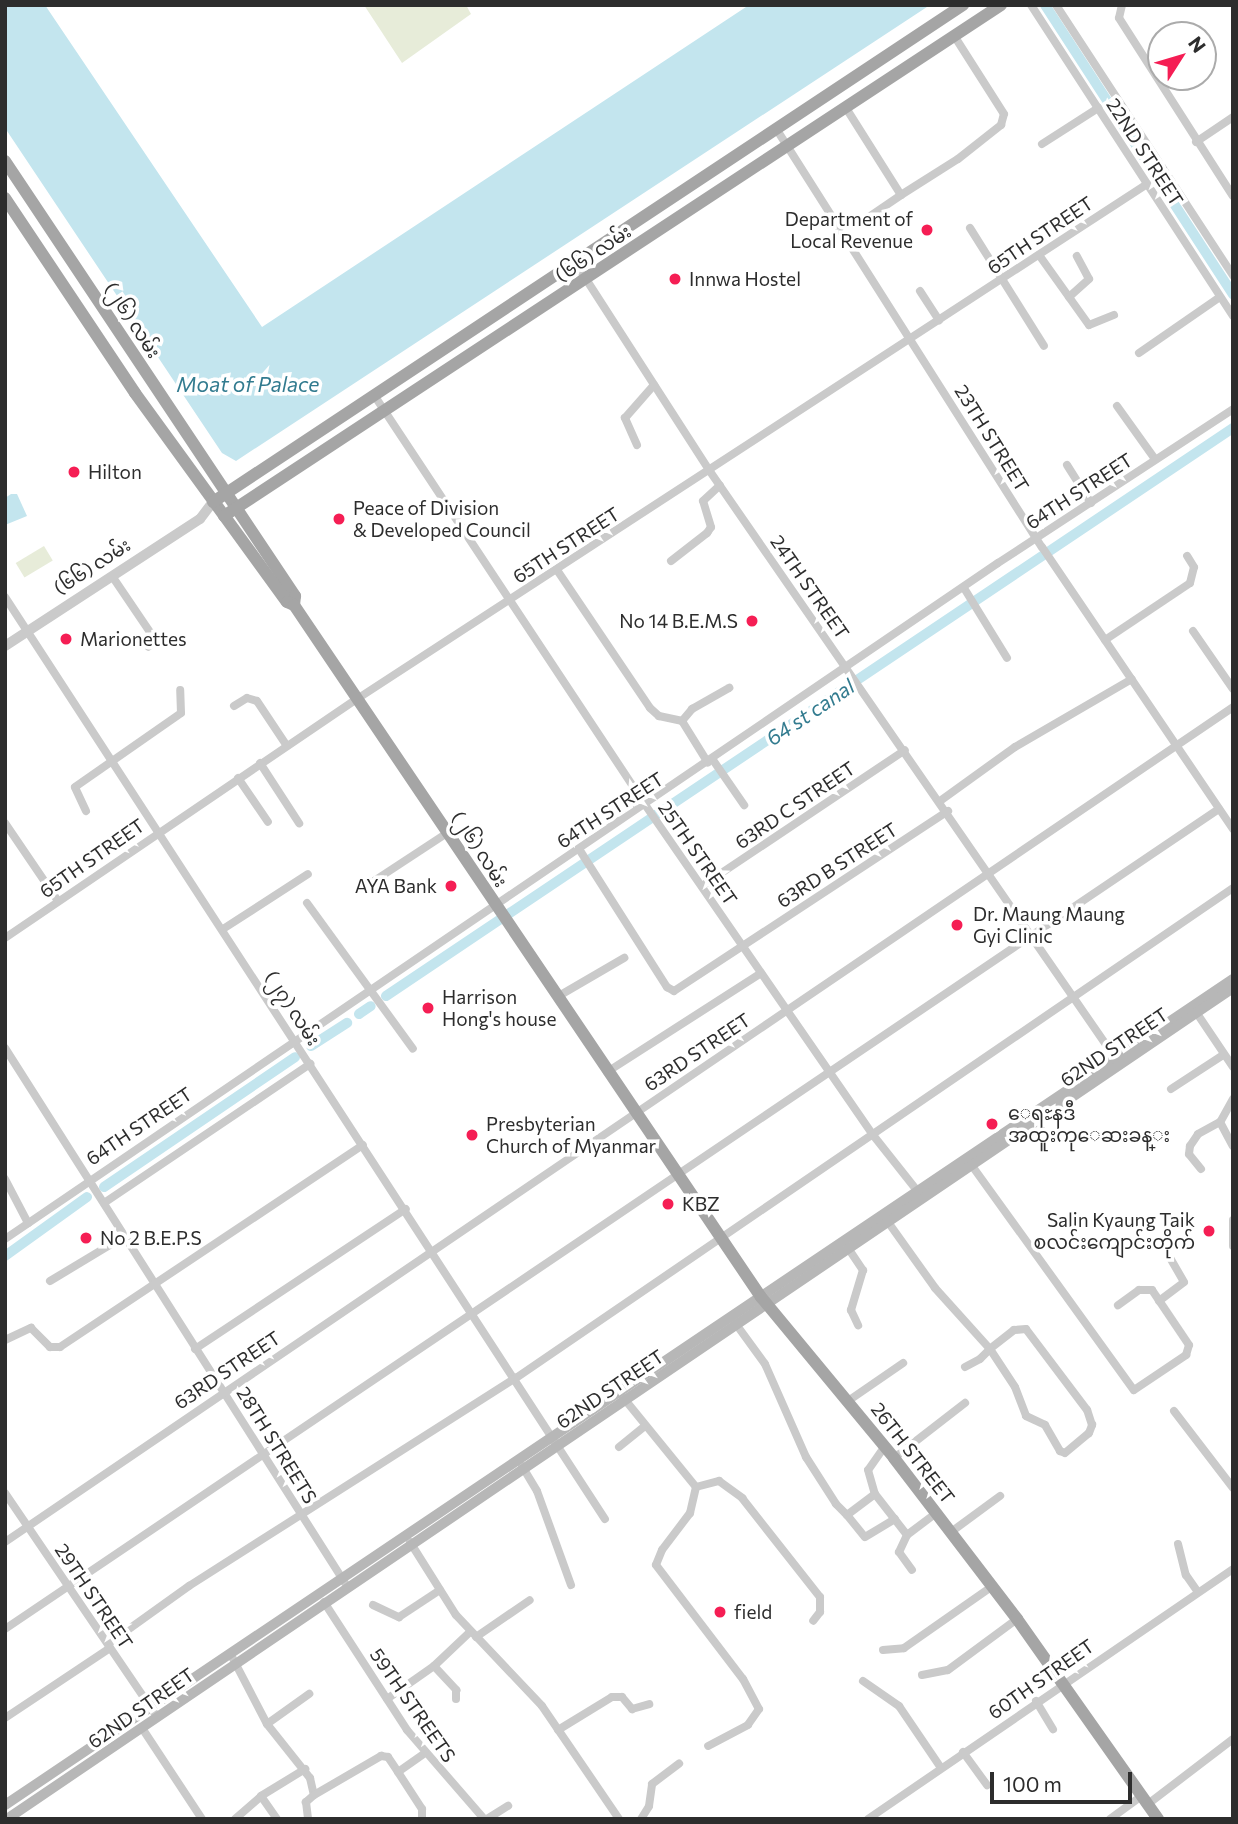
<!DOCTYPE html>
<meta charset="utf-8">
<style>
body{margin:0}
#map{position:relative;width:1238px;height:1824px;overflow:hidden;background:#fff;font-family:Commissioner,"Noto Sans Myanmar",sans-serif}
div>[style]{position:absolute}
[style*='--x']{left:calc(var(--x)*1px);top:calc(var(--y)*1px);width:calc(var(--w)*1px);rotate:calc(var(--a)*1deg)}
.green>*{inset:0;background:#e7ecd9;transform-origin:0 0}
.water>*{inset:0;background:#c3e5ee}
.canal>*{height:10px;margin:-5px;padding:0 5px;transform-origin:5px;border-radius:5px;background:#c3e5ee}
.minor>*{height:8px;margin:-4px;padding:0 4px;transform-origin:4px;border-radius:4px;background:#cacaca}
.tertiary>*{height:10px;margin:-5px;padding:0 5px;transform-origin:5px;border-radius:5px;background:#cacaca}
.secondary>*{height:10px;margin:-5px;padding:0 5px;transform-origin:5px;border-radius:5px;background:#b7b7b7}
.primary>*{height:12px;margin:-6px;padding:0 6px;transform-origin:6px;border-radius:6px;background:#a5a5a5}
.dots>*{width:19px;height:19px;translate:-50% -50%;box-sizing:border-box;border:4px solid #fff;border-radius:50%}
span{translate:-50% -50%;white-space:nowrap;text-align:center;line-height:1.15;-webkit-text-stroke:7px #fff;paint-order:stroke}
.street-label{font-size:19px;color:#2d2d2d}
.poi-label{font-size:19px;color:#2d2d2d}
.right{translate:-100% -50%;text-align:right}
.left{translate:0 -50%;text-align:left}
.water-label{font-size:21px;color:#327b8f;font-style:italic}
.frame{position:absolute;inset:0;border:7px solid #2d2d2d;pointer-events:none}
.north{position:absolute;left:1147px;top:21px;width:70px;height:70px;box-sizing:border-box;background:#fff;border:2px solid #ababab;border-radius:50%;rotate:53deg;font-size:19px;font-weight:700;line-height:28px;text-align:center;color:#2d2d2d}
.north::after{content:'';display:block;margin:auto;width:24px;height:32px;background:#f51e54;clip-path:polygon(50% 0,100% 100%,50% 72%,0 100%)}
.scale{position:absolute;left:990px;top:1772px;width:142px;height:32px;box-sizing:border-box;border:4px solid #2d2d2d;border-top:0;padding-left:9px;font-size:21px;line-height:24px;white-space:nowrap;color:#2d2d2d;-webkit-text-stroke:5px #fff;paint-order:stroke}
</style>
<div id="map">
<div class="green">
<i style="clip-path:polygon(364px 5px,466px 5px,471px 14px,402px 63px)"></i>
<i style="left:44px;top:546px;width:17px;height:33px;rotate:59deg"></i>
</div>
<div class="water">
<i style="clip-path:polygon(5px 5px,45px 5px,262px 327px,749px 5px,930px 5px,236px 461px,222px 453px,5px 128px)"></i>
<i style="clip-path:polygon(11px 494px,17px 494px,27px 516px,5px 525px,5px 498px)"></i>
</div>
<div class="canal">
<i style="--x:1045;--y:5;--w:345;--a:57"></i>
<i style="--x:386;--y:996;--w:1020;--a:-33.85"></i>
<i style="--x:359;--y:1014;--w:14;--a:-34"></i>
<i style="--x:311;--y:1046;--w:43;--a:-32.6"></i>
<i style="--x:104;--y:1187;--w:231;--a:-34.2"></i>
<i style="--x:5;--y:1256;--w:101;--a:-35.7"></i>
</div>
<div class="minor">
<i style="--x:1031;--y:5;--w:371;--a:57"></i>
<i style="--x:1056;--y:5;--w:324;--a:56.8"></i>
<i style="--x:1122;--y:5;--w:13;--a:103"></i>
<i style="--x:1119;--y:18;--w:211;--a:57.4"></i>
<i style="--x:846;--y:108;--w:103;--a:57.7"></i>
<i style="--x:901;--y:195;--w:67;--a:-32.3"></i>
<i style="--x:958;--y:159;--w:55;--a:-38.3"></i>
<i style="--x:1001;--y:125;--w:11;--a:-75"></i>
<i style="--x:1004;--y:114;--w:91;--a:-122.5"></i>
<i style="--x:777;--y:130;--w:494;--a:57.6"></i>
<i style="--x:1042;--y:547;--w:341;--a:55.9"></i>
<i style="--x:1196;--y:142;--w:45;--a:-34"></i>
<i style="--x:1042;--y:144;--w:67;--a:-32.7"></i>
<i style="--x:860;--y:223;--w:50;--a:-34.3"></i>
<i style="--x:970;--y:228;--w:139;--a:57.9"></i>
<i style="--x:1039;--y:255;--w:86;--a:54.5"></i>
<i style="--x:1089;--y:325;--w:27;--a:-22"></i>
<i style="--x:575;--y:262;--w:247;--a:57.2"></i>
<i style="--x:709;--y:470;--w:720;--a:55.36"></i>
<i style="--x:920;--y:291;--w:35;--a:57"></i>
<i style="--x:1069;--y:297;--w:27;--a:-42"></i>
<i style="--x:1089;--y:279;--w:26;--a:-118"></i>
<i style="--x:1139;--y:353;--w:98;--a:-34.7"></i>
<i style="--x:376;--y:398;--w:489;--a:56.5"></i>
<i style="--x:646;--y:806;--w:400;--a:55.4"></i>
<i style="--x:873;--y:1135;--w:74;--a:51.6"></i>
<i style="--x:1117;--y:406;--w:65;--a:54.4"></i>
<i style="--x:637;--y:445;--w:30;--a:-114"></i>
<i style="--x:625;--y:418;--w:44;--a:-48.7"></i>
<i style="--x:1067;--y:465;--w:45;--a:57.7"></i>
<i style="--x:671;--y:561;--w:46;--a:-37.9"></i>
<i style="--x:707;--y:533;--w:7;--a:-56"></i>
<i style="--x:711;--y:527;--w:27;--a:-107"></i>
<i style="--x:703;--y:501;--w:23;--a:-43"></i>
<i style="--x:557;--y:570;--w:166;--a:56"></i>
<i style="--x:650;--y:708;--w:12;--a:42"></i>
<i style="--x:659;--y:716;--w:24;--a:12"></i>
<i style="--x:682;--y:721;--w:49;--a:58.2"></i>
<i style="--x:112;--y:576;--w:71;--a:55.9"></i>
<i style="--x:152;--y:635;--w:6;--a:72"></i>
<i style="--x:154;--y:641;--w:8;--a:135"></i>
<i style="--x:964;--y:588;--w:82;--a:58.4"></i>
<i style="--x:5;--y:597;--w:1100;--a:56.95"></i>
<i style="--x:1193;--y:631;--w:70;--a:55.4"></i>
<i style="--x:1105;--y:640;--w:102;--a:-33.8"></i>
<i style="--x:1190;--y:583;--w:16;--a:-76"></i>
<i style="--x:1194;--y:567;--w:13;--a:-122"></i>
<i style="--x:234;--y:706;--w:15;--a:-32"></i>
<i style="--x:247;--y:698;--w:10;--a:17"></i>
<i style="--x:257;--y:701;--w:54;--a:56.3"></i>
<i style="--x:682;--y:721;--w:16;--a:-50"></i>
<i style="--x:692;--y:709;--w:43;--a:-29.6"></i>
<i style="--x:713;--y:760;--w:55;--a:55.4"></i>
<i style="--x:260;--y:763;--w:72;--a:57"></i>
<i style="--x:238;--y:778;--w:53;--a:55.7"></i>
<i style="--x:940;--y:801;--w:92;--a:-35.8"></i>
<i style="--x:1015;--y:747;--w:135;--a:-30.2"></i>
<i style="--x:86;--y:811;--w:26;--a:-115"></i>
<i style="--x:75;--y:787;--w:129;--a:-34.9"></i>
<i style="--x:181;--y:713;--w:23;--a:-92"></i>
<i style="--x:5;--y:823;--w:94;--a:55.8"></i>
<i style="--x:579;--y:849;--w:164;--a:57.5"></i>
<i style="--x:667;--y:987;--w:8;--a:30"></i>
<i style="--x:674;--y:991;--w:328;--a:-33.3"></i>
<i style="--x:374;--y:881;--w:87;--a:-33.3"></i>
<i style="--x:702;--y:886;--w:244;--a:-33.8"></i>
<i style="--x:307;--y:903;--w:180;--a:54"></i>
<i style="--x:223;--y:929;--w:101;--a:-32.9"></i>
<i style="--x:5;--y:938;--w:425;--a:-34.2"></i>
<i style="--x:357;--y:699;--w:943;--a:-33.1"></i>
<i style="--x:557;--y:997;--w:78;--a:-30.2"></i>
<i style="--x:1194;--y:1009;--w:70;--a:56.1"></i>
<i style="--x:5;--y:1048;--w:634;--a:57.56"></i>
<i style="--x:607;--y:1072;--w:183;--a:-32.7"></i>
<i style="--x:1171;--y:1089;--w:62;--a:-33.2"></i>
<i style="--x:1233;--y:1099;--w:26;--a:119"></i>
<i style="--x:1220;--y:1122;--w:27;--a:62"></i>
<i style="--x:970;--y:1163;--w:280;--a:54.2"></i>
<i style="--x:1134;--y:1390;--w:63;--a:-33.9"></i>
<i style="--x:1186;--y:1355;--w:10;--a:-73"></i>
<i style="--x:1189;--y:1345;--w:66;--a:-123.9"></i>
<i style="--x:1152;--y:1290;--w:13;--a:180"></i>
<i style="--x:1139;--y:1290;--w:26;--a:144"></i>
<i style="--x:1201;--y:1169;--w:19;--a:-129"></i>
<i style="--x:1189;--y:1154;--w:8;--a:-83"></i>
<i style="--x:1190;--y:1146;--w:14;--a:-56"></i>
<i style="--x:1198;--y:1134;--w:25;--a:-29"></i>
<i style="--x:5;--y:1179;--w:50;--a:62.4"></i>
<i style="--x:104;--y:1203;--w:249;--a:-34"></i>
<i style="--x:1233;--y:1220;--w:26;--a:90"></i>
<i style="--x:888;--y:1222;--w:81;--a:54.5"></i>
<i style="--x:935;--y:1288;--w:82;--a:48"></i>
<i style="--x:990;--y:1349;--w:45;--a:56.7"></i>
<i style="--x:1015;--y:1387;--w:31;--a:69"></i>
<i style="--x:1026;--y:1416;--w:21;--a:25"></i>
<i style="--x:1045;--y:1425;--w:30;--a:60"></i>
<i style="--x:1060;--y:1451;--w:5;--a:22"></i>
<i style="--x:1065;--y:1453;--w:31;--a:-40"></i>
<i style="--x:1089;--y:1433;--w:9;--a:-69"></i>
<i style="--x:1092;--y:1425;--w:16;--a:-108"></i>
<i style="--x:1087;--y:1410;--w:101;--a:-127"></i>
<i style="--x:1026;--y:1329;--w:12;--a:175"></i>
<i style="--x:1014;--y:1330;--w:31;--a:142"></i>
<i style="--x:990;--y:1349;--w:14;--a:135"></i>
<i style="--x:980;--y:1359;--w:17;--a:152"></i>
<i style="--x:5;--y:1239;--w:1201;--a:-34.25"></i>
<i style="--x:998;--y:563;--w:281;--a:-33.2"></i>
<i style="--x:848;--y:1248;--w:27;--a:56"></i>
<i style="--x:863;--y:1270;--w:42;--a:106.7"></i>
<i style="--x:851;--y:1310;--w:17;--a:65"></i>
<i style="--x:50;--y:1281;--w:87;--a:-31"></i>
<i style="--x:1159;--y:1301;--w:31;--a:-37"></i>
<i style="--x:1184;--y:1282;--w:28;--a:-120"></i>
<i style="--x:733;--y:1320;--w:54;--a:54"></i>
<i style="--x:765;--y:1364;--w:102;--a:66.2"></i>
<i style="--x:806;--y:1457;--w:56;--a:57.4"></i>
<i style="--x:836;--y:1504;--w:16;--a:45"></i>
<i style="--x:847;--y:1515;--w:35;--a:-37"></i>
<i style="--x:5;--y:1340;--w:29;--a:-25"></i>
<i style="--x:31;--y:1328;--w:27;--a:45"></i>
<i style="--x:50;--y:1347;--w:10;--a:0"></i>
<i style="--x:60;--y:1347;--w:364;--a:-33.7"></i>
<i style="--x:195;--y:1349;--w:253;--a:-33.6"></i>
<i style="--x:622;--y:1396;--w:117;--a:50.9"></i>
<i style="--x:696;--y:1487;--w:27;--a:103"></i>
<i style="--x:690;--y:1513;--w:46;--a:127.1"></i>
<i style="--x:662;--y:1550;--w:16;--a:112"></i>
<i style="--x:656;--y:1565;--w:143;--a:52.7"></i>
<i style="--x:743;--y:1679;--w:34;--a:62"></i>
<i style="--x:759;--y:1709;--w:19;--a:125"></i>
<i style="--x:748;--y:1725;--w:45;--a:152.3"></i>
<i style="--x:848;--y:1401;--w:67;--a:-34.6"></i>
<i style="--x:1174;--y:1411;--w:97;--a:52.5"></i>
<i style="--x:885;--y:1446;--w:29;--a:125"></i>
<i style="--x:868;--y:1470;--w:25;--a:74"></i>
<i style="--x:875;--y:1494;--w:52;--a:52"></i>
<i style="--x:907;--y:1535;--w:36;--a:-37"></i>
<i style="--x:619;--y:1447;--w:32;--a:-39"></i>
<i style="--x:894;--y:1458;--w:90;--a:-37.8"></i>
<i style="--x:522;--y:1466;--w:29;--a:59"></i>
<i style="--x:537;--y:1491;--w:100;--a:70.1"></i>
<i style="--x:696;--y:1487;--w:24;--a:-15"></i>
<i style="--x:719;--y:1481;--w:29;--a:36"></i>
<i style="--x:742;--y:1498;--w:126;--a:51.8"></i>
<i style="--x:820;--y:1597;--w:15;--a:90"></i>
<i style="--x:820;--y:1612;--w:11;--a:128"></i>
<i style="--x:5;--y:1493;--w:265;--a:55.8"></i>
<i style="--x:847;--y:1515;--w:28;--a:51"></i>
<i style="--x:865;--y:1537;--w:35;--a:-31"></i>
<i style="--x:951;--y:1532;--w:61;--a:-36.3"></i>
<i style="--x:907;--y:1535;--w:19;--a:115"></i>
<i style="--x:899;--y:1552;--w:22;--a:54"></i>
<i style="--x:5;--y:1542;--w:1485;--a:-34.21"></i>
<i style="--x:410;--y:1542;--w:86;--a:57.8"></i>
<i style="--x:456;--y:1615;--w:125;--a:46.6"></i>
<i style="--x:542;--y:1706;--w:137;--a:55.7"></i>
<i style="--x:1178;--y:1544;--w:32;--a:76"></i>
<i style="--x:1186;--y:1575;--w:21;--a:55"></i>
<i style="--x:324;--y:1602;--w:153;--a:57"></i>
<i style="--x:407;--y:1730;--w:118;--a:49.1"></i>
<i style="--x:373;--y:1605;--w:29;--a:25"></i>
<i style="--x:399;--y:1617;--w:49;--a:-33.4"></i>
<i style="--x:5;--y:1629;--w:1465;--a:-34.04"></i>
<i style="--x:476;--y:1637;--w:65;--a:-34.4"></i>
<i style="--x:108;--y:1644;--w:100;--a:-35.6"></i>
<i style="--x:189;--y:1586;--w:388;--a:-32.5"></i>
<i style="--x:516;--y:1378;--w:868;--a:-34.35"></i>
<i style="--x:883;--y:1650;--w:21;--a:-5"></i>
<i style="--x:904;--y:1648;--w:106;--a:-35"></i>
<i style="--x:230;--y:1653;--w:80;--a:62.5"></i>
<i style="--x:267;--y:1724;--w:69;--a:51.5"></i>
<i style="--x:310;--y:1778;--w:17;--a:77"></i>
<i style="--x:314;--y:1795;--w:11;--a:139"></i>
<i style="--x:306;--y:1802;--w:17;--a:83"></i>
<i style="--x:434;--y:1666;--w:33;--a:47"></i>
<i style="--x:456;--y:1690;--w:9;--a:90"></i>
<i style="--x:922;--y:1675;--w:26;--a:-11"></i>
<i style="--x:948;--y:1670;--w:86;--a:-36.5"></i>
<i style="--x:863;--y:1681;--w:44;--a:34.8"></i>
<i style="--x:899;--y:1706;--w:75;--a:55.9"></i>
<i style="--x:387;--y:1699;--w:57;--a:-35.1"></i>
<i style="--x:434;--y:1666;--w:50;--a:-43.4"></i>
<i style="--x:1036;--y:1701;--w:33;--a:59"></i>
<i style="--x:5;--y:1718;--w:126;--a:-33.7"></i>
<i style="--x:267;--y:1724;--w:52;--a:-35.5"></i>
<i style="--x:142;--y:1728;--w:109;--a:56.6"></i>
<i style="--x:558;--y:1730;--w:63;--a:-31.4"></i>
<i style="--x:612;--y:1697;--w:10;--a:0"></i>
<i style="--x:622;--y:1697;--w:16;--a:50"></i>
<i style="--x:632;--y:1709;--w:18;--a:-16"></i>
<i style="--x:963;--y:1752;--w:41;--a:54"></i>
<i style="--x:314;--y:1795;--w:78;--a:-30.2"></i>
<i style="--x:381;--y:1756;--w:7;--a:8"></i>
<i style="--x:388;--y:1757;--w:18;--a:56"></i>
<i style="--x:1148;--y:1804;--w:107;--a:-37.4"></i>
<i style="--x:235;--y:1819;--w:35;--a:-41"></i>
<i style="--x:277;--y:1819;--w:28;--a:-125"></i>
<i style="--x:261;--y:1796;--w:52;--a:-31.5"></i>
<i style="--x:422;--y:1819;--w:10;--a:-90"></i>
<i style="--x:422;--y:1809;--w:44;--a:-123"></i>
<i style="--x:398;--y:1772;--w:33;--a:-35"></i>
<i style="--x:487;--y:1819;--w:25;--a:-32"></i>
<i style="--x:641;--y:1819;--w:15;--a:-58"></i>
<i style="--x:649;--y:1806;--w:22;--a:-82"></i>
<i style="--x:652;--y:1784;--w:34;--a:-37"></i>
<i style="--x:868;--y:1819;--w:442;--a:-34.4"></i>
<i style="--x:1110;--y:1819;--w:39;--a:-36"></i>
</div>
<div class="tertiary">
<i style="--x:5;--y:646;--w:233;--a:-33.1"></i>
<i style="--x:200;--y:519;--w:21;--a:-53"></i>
</div>
<div class="secondary">
<i style="--x:5;--y:1805;--w:1480;--a:-33.93"></i>
<i style="--x:7;--y:1819;--w:1481;--a:-34.13"></i>
</div>
<div class="primary">
<i style="--x:5;--y:161;--w:523;--a:56.31"></i>
<i style="--x:295;--y:596;--w:9;--a:96"></i>
<i style="--x:5;--y:198;--w:234;--a:56.3"></i>
<i style="--x:135;--y:393;--w:258;--a:54"></i>
<i style="--x:287;--y:602;--w:8;--a:23"></i>
<i style="--x:294;--y:605;--w:835;--a:55.99"></i>
<i style="--x:761;--y:1297;--w:209;--a:50.4"></i>
<i style="--x:894;--y:1458;--w:203;--a:52.6"></i>
<i style="--x:1017;--y:1619;--w:245;--a:54.8"></i>
<i style="--x:213;--y:502;--w:900;--a:-33.53"></i>
<i style="--x:224;--y:516;--w:930;--a:-33.33"></i>
</div>
<div class="dots">
<i style="left:927px;top:230px;background:#f51e54"></i>
<i style="left:675px;top:279px;background:#f51e54"></i>
<i style="left:74px;top:472px;background:#f51e54"></i>
<i style="left:339px;top:519px;background:#f51e54"></i>
<i style="left:752px;top:621px;background:#f51e54"></i>
<i style="left:66px;top:639px;background:#f51e54"></i>
<i style="left:451px;top:886px;background:#f51e54"></i>
<i style="left:957px;top:925px;background:#f51e54"></i>
<i style="left:428px;top:1008px;background:#f51e54"></i>
<i style="left:992px;top:1124px;background:#f51e54"></i>
<i style="left:472px;top:1135px;background:#f51e54"></i>
<i style="left:668px;top:1204px;background:#f51e54"></i>
<i style="left:1209px;top:1231px;background:#f51e54"></i>
<i style="left:86px;top:1238px;background:#f51e54"></i>
<i style="left:720px;top:1612px;background:#f51e54"></i>
</div>
<div class="street-label">
<span style="left:1145px;top:152px;rotate:57deg">22ND STREET</span>
<span style="left:1040px;top:235px;rotate:-34deg">65TH STREET</span>
<span style="left:593px;top:253px;rotate:-34deg">(၆၆) လမ်း</span>
<span style="left:133px;top:320px;rotate:57deg">(၂၆) လမ်း</span>
<span style="left:992px;top:438px;rotate:58deg">23TH STREET</span>
<span style="left:1079px;top:491px;rotate:-33deg">64TH STREET</span>
<span style="left:566px;top:545px;rotate:-33deg">65TH STREET</span>
<span style="left:92px;top:566px;rotate:-33deg">(၆၆) လမ်း</span>
<span style="left:810px;top:587px;rotate:55deg">24TH STREET</span>
<span style="left:795px;top:805px;rotate:-34deg">63RD C STREET</span>
<span style="left:610px;top:810px;rotate:-33deg">64TH STREET</span>
<span style="left:480px;top:849px;rotate:57deg">(၂၆) လမ်း</span>
<span style="left:698px;top:853px;rotate:55deg">25TH STREET</span>
<span style="left:92px;top:858px;rotate:-35deg">65TH STREET</span>
<span style="left:837px;top:865px;rotate:-33deg">63RD B STREET</span>
<span style="left:293px;top:1008px;rotate:57deg">(၂၇) လမ်း</span>
<span style="left:1114px;top:1047px;rotate:-34deg">62ND STREET</span>
<span style="left:697px;top:1052px;rotate:-34deg">63RD STREET</span>
<span style="left:139px;top:1126px;rotate:-34deg">64TH STREET</span>
<span style="left:227px;top:1370px;rotate:-34deg">63RD STREET</span>
<span style="left:610px;top:1389px;rotate:-34deg">62ND STREET</span>
<span style="left:277px;top:1445px;rotate:58deg">28TH STREETS</span>
<span style="left:913px;top:1453px;rotate:52deg">26TH STREET</span>
<span style="left:94px;top:1596px;rotate:56deg">29TH STREET</span>
<span style="left:1041px;top:1679px;rotate:-35deg">60TH STREET</span>
<span style="left:413px;top:1705px;rotate:55deg">59TH STREETS</span>
<span style="left:141px;top:1708px;rotate:-35deg">62ND STREET</span>
</div>
<div class="poi-label">
<span class="right" style="left:913px;top:230px">Department of<br>Local Revenue</span>
<span class="left" style="left:689px;top:279px">Innwa Hostel</span>
<span class="left" style="left:88px;top:472px">Hilton</span>
<span class="left" style="left:353px;top:519px">Peace of Division<br>&amp; Developed Council</span>
<span class="right" style="left:738px;top:621px">No 14 B.E.M.S</span>
<span class="left" style="left:80px;top:639px">Marionettes</span>
<span class="right" style="left:437px;top:886px">AYA Bank</span>
<span class="left" style="left:973px;top:925px">Dr. Maung Maung<br>Gyi Clinic</span>
<span class="left" style="left:442px;top:1008px">Harrison<br>Hong's house</span>
<span class="left" style="left:1008px;top:1124px">ေရႊနဒီ<br>အထူးကုေဆးခန္း</span>
<span class="left" style="left:486px;top:1135px">Presbyterian<br>Church of Myanmar</span>
<span class="left" style="left:682px;top:1204px">KBZ</span>
<span class="right" style="left:1195px;top:1231px">Salin Kyaung Taik<br>စလင်းကျောင်းတိုက်</span>
<span class="left" style="left:100px;top:1238px">No 2 B.E.P.S</span>
<span class="left" style="left:734px;top:1612px">field</span>
</div>
<div class="water-label">
<span style="left:248px;top:384px">Moat of Palace</span>
<span style="left:810px;top:712px;rotate:-34deg">64 st canal</span>
</div>
<div class="frame"></div>
<div class="north">N</div>
<div class="scale">100 m</div>
</div>
